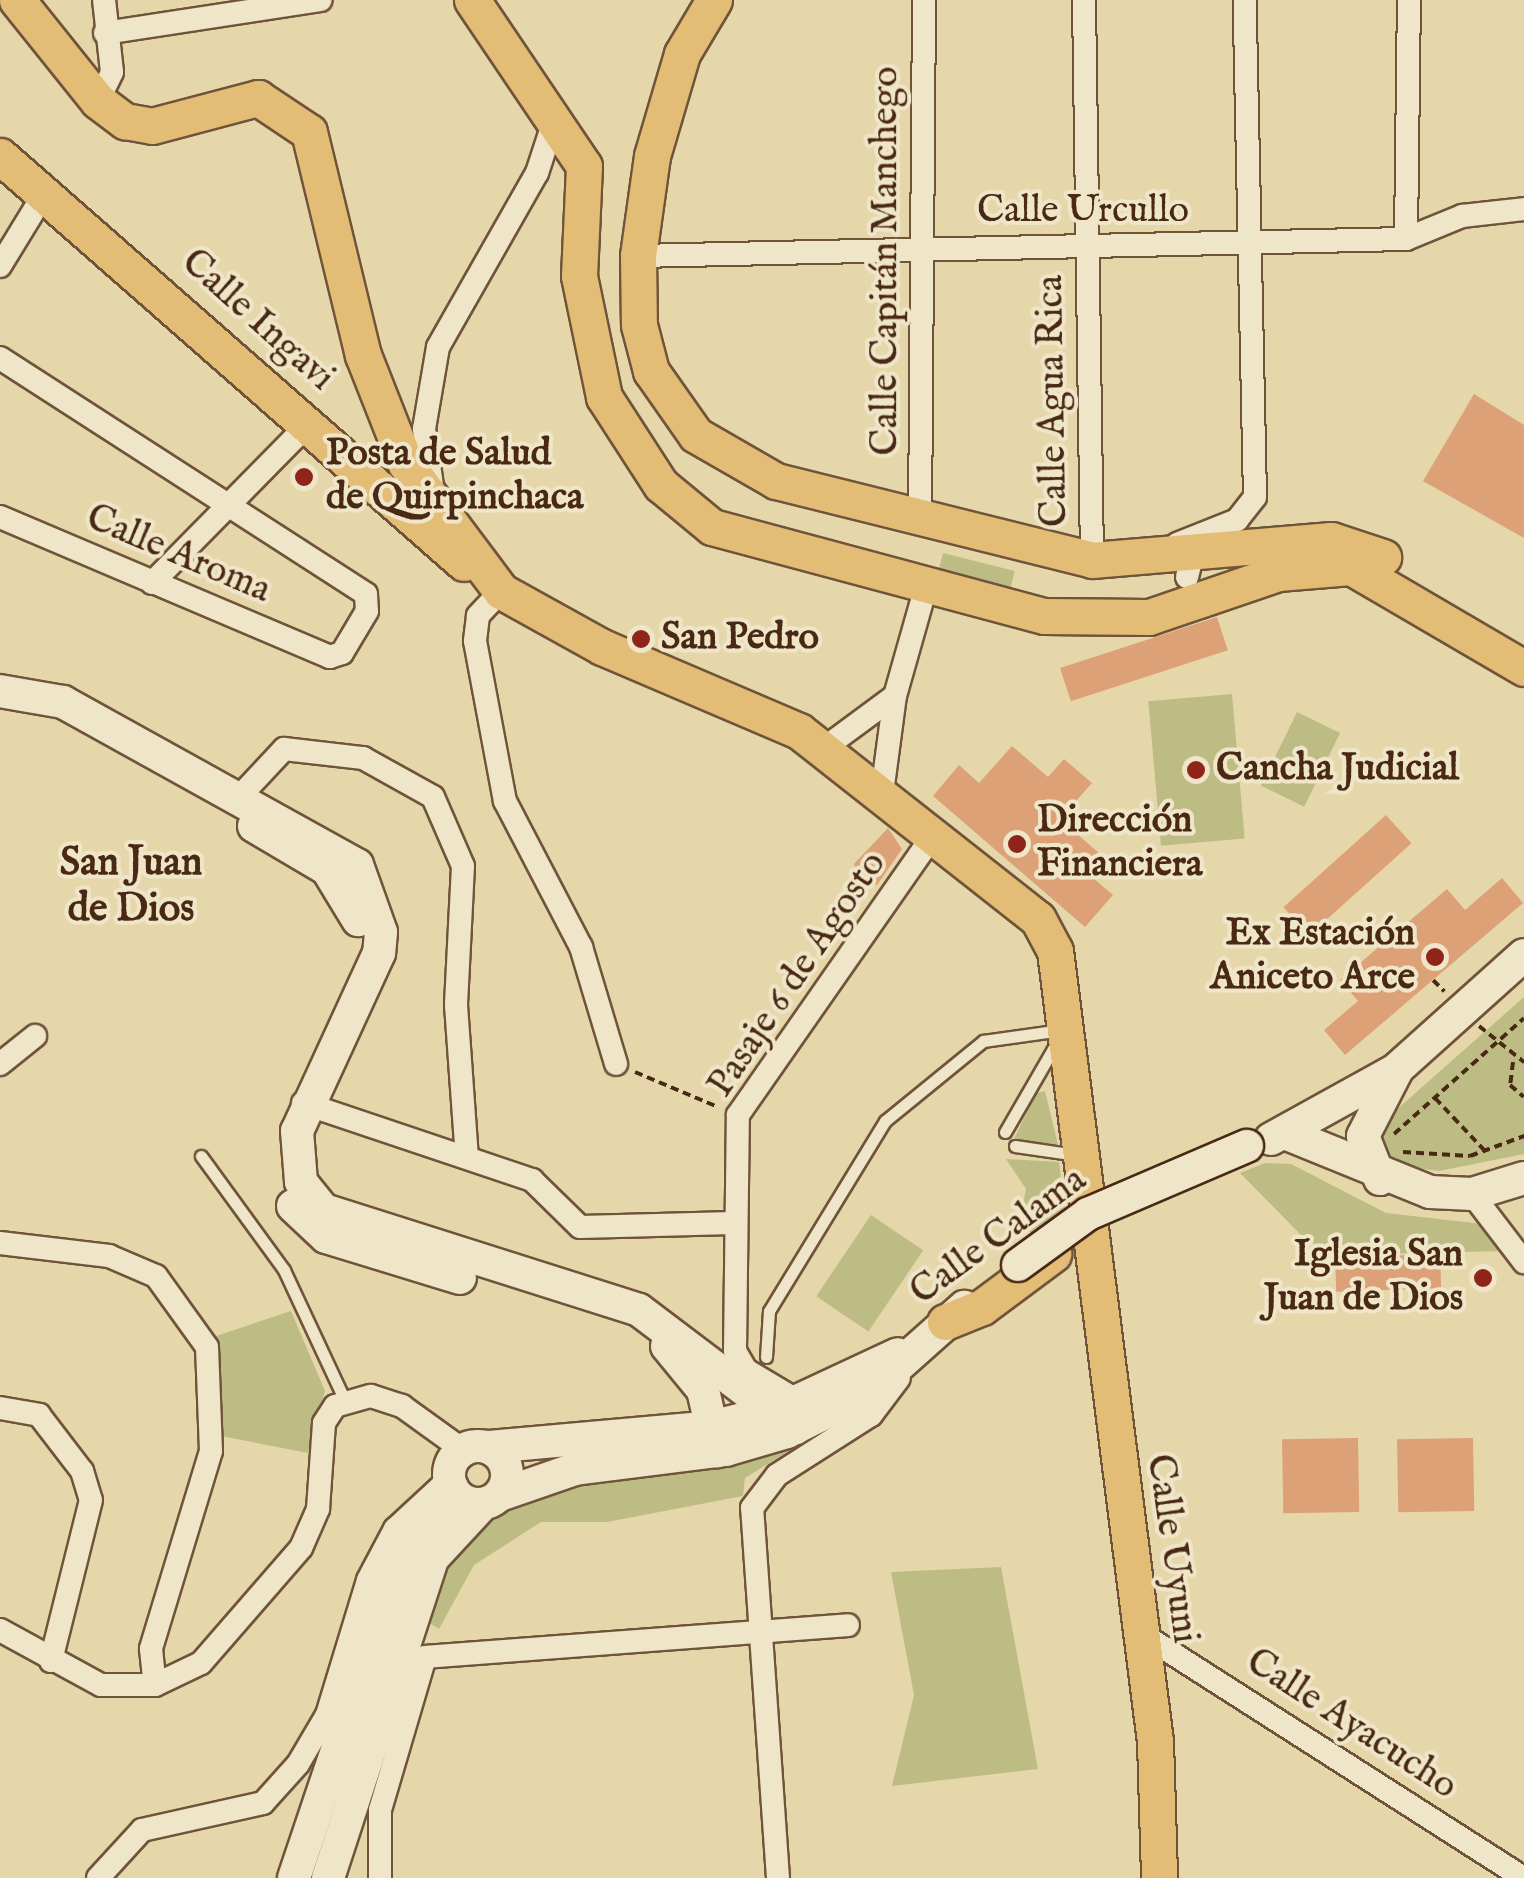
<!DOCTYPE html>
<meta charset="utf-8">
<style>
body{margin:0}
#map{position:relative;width:1524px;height:1878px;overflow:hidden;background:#e6d7ab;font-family:"IM FELL English",serif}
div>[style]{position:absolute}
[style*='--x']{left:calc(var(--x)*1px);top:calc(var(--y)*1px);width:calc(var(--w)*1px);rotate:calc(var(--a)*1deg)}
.green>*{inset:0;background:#bdbc84;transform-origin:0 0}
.building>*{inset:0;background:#dda178;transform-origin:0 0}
.path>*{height:4px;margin-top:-2px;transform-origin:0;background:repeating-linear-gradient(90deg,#492914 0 8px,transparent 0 13px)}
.roads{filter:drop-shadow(2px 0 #70543a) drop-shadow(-2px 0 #70543a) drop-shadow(0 2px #70543a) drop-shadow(0 -2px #70543a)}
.lane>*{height:11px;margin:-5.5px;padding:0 5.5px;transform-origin:5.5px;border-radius:5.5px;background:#efe5c8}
.street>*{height:22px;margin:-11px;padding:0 11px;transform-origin:11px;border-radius:11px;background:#efe5c8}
.secondary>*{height:32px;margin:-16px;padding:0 16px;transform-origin:16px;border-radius:16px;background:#efe5c8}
.secondary>.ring{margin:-16px;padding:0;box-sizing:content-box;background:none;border:32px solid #efe5c8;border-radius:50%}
.primary>*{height:35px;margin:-17.5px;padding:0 17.5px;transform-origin:17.5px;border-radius:17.5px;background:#e3bc76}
.bridges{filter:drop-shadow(2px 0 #492914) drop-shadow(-2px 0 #492914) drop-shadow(0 2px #492914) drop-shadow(0 -2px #492914)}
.secondary-bridge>*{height:32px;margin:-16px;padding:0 16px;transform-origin:16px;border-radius:16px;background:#efe5c8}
.dots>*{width:28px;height:28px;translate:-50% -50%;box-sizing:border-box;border:5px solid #efe5c8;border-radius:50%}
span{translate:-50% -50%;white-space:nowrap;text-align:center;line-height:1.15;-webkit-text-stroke:8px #efe5c8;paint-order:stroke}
.street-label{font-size:38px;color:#492914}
.poi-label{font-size:38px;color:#492914;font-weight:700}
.left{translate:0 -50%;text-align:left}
.right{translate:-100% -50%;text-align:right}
.neighbourhood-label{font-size:40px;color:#492914;font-weight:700}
</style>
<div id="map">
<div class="green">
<i style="left:943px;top:553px;width:74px;height:28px;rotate:14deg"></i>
<i style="left:1232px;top:694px;width:145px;height:84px;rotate:85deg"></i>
<i style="left:1297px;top:712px;width:48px;height:82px;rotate:26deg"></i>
<i style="clip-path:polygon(1524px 997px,1524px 1154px,1439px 1171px,1386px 1164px,1378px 1126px)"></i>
<i style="clip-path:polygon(1045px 1091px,1058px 1145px,1014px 1139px,1036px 1093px)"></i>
<i style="clip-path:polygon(1006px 1159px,1059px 1162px,1066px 1216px,1038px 1237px,1019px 1225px,1026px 1189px)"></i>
<i style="clip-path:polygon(1265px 1163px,1291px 1164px,1386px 1213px,1483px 1224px,1505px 1251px,1335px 1255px,1305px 1239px,1240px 1173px)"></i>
<i style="left:871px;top:1215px;width:63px;height:98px;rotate:34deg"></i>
<i style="clip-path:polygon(291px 1311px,325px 1391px,308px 1453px,221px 1436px,216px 1336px)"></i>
<i style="clip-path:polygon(854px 1410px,745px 1478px,743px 1496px,607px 1522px,541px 1522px,474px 1565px,439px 1629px,426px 1621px,439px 1576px,467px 1537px,519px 1496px)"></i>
<i style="clip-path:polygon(1001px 1567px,1038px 1769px,892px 1786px,914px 1695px,891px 1572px)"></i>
</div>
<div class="building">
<i style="clip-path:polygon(1474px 394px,1524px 425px,1524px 538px,1423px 481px)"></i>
<i style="left:1217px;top:617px;width:35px;height:165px;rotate:72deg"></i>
<i style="clip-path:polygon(1012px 746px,1048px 777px,1064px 759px,1092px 783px,1060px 819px,1100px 854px,1085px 871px,1113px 895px,1085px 927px,933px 796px,959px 765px,979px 783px)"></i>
<i style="left:1386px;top:815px;width:38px;height:138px;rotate:48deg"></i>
<i style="clip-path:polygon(888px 828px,902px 849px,877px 885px,862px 886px,854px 864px)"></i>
<i style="clip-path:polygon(1502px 878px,1523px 903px,1345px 1055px,1324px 1030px,1358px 1001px,1340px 980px,1447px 889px,1465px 910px)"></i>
<i style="left:1440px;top:1254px;width:34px;height:105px;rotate:88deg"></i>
<i style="left:1358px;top:1438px;width:74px;height:76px;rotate:89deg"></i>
<i style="left:1473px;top:1438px;width:73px;height:76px;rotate:89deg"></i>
</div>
<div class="path">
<i style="--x:1433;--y:980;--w:16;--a:45"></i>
<i style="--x:1479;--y:1026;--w:58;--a:38.7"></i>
<i style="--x:1513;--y:1062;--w:23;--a:97"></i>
<i style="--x:1510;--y:1085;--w:18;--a:41"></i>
<i style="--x:635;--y:1072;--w:90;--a:22.9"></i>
<i style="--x:1435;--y:1098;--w:74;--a:46.6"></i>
<i style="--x:1394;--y:1134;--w:174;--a:-41.7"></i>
<i style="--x:1403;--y:1152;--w:67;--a:3.4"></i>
<i style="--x:1470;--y:1156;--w:58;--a:-20.3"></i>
</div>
<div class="roads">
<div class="lane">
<i style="--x:1005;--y:1132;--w:104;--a:-60"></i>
<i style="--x:1015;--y:1146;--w:63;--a:8.3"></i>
<i style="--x:201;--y:1156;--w:141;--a:53.9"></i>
<i style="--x:284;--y:1270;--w:145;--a:65"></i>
<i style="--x:766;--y:1357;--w:46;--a:-86.3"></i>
<i style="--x:769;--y:1311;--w:223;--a:-58.6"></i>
<i style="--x:885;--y:1121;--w:127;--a:-39.2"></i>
<i style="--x:983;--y:1041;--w:79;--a:-8"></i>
</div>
<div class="street">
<i style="--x:1084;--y:0;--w:560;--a:89.18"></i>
<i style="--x:105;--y:33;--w:218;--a:-8.7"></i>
<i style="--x:98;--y:101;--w:32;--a:-64"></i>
<i style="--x:112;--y:72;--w:72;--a:-96.3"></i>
<i style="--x:1406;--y:239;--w:239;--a:-89.3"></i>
<i style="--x:638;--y:256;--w:768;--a:-1.27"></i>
<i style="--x:1406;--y:239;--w:61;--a:-22.3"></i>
<i style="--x:1462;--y:216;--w:62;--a:-6.4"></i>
<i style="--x:0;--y:266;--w:84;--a:-58.6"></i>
<i style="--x:0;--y:358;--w:435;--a:32.8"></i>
<i style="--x:366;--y:594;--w:17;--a:87"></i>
<i style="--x:367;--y:611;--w:49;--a:120.8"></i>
<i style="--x:342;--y:653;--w:13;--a:162"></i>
<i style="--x:330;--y:657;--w:358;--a:-157"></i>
<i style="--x:433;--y:493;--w:65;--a:-98"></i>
<i style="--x:424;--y:429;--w:83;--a:-80.3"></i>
<i style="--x:438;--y:347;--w:200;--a:-60.4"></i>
<i style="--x:537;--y:173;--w:58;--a:-71.9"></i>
<i style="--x:920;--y:522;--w:522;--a:-89.56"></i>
<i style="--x:1177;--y:544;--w:65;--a:-21.8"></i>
<i style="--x:1237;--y:520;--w:29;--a:-52"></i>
<i style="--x:1255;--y:497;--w:497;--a:-91.2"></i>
<i style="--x:1187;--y:577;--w:37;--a:-76"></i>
<i style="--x:152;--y:583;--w:223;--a:-45.5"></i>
<i style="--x:501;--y:591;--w:34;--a:133"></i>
<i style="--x:478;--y:616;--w:25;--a:97"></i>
<i style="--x:475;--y:641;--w:163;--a:79.4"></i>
<i style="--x:505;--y:801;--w:165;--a:62.5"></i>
<i style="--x:581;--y:947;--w:122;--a:73.3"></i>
<i style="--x:823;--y:749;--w:89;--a:-36.4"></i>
<i style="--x:882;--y:793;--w:98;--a:-82.4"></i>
<i style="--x:895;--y:696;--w:110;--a:-74.2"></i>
<i style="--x:242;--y:794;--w:62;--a:-47"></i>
<i style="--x:284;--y:749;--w:80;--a:6.5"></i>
<i style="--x:363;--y:758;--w:80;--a:29.1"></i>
<i style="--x:433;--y:797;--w:75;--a:66.5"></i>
<i style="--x:463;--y:866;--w:139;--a:92.9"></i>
<i style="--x:456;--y:1005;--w:152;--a:85.9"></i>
<i style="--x:0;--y:1064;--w:45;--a:-38.7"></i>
<i style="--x:303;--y:1103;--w:242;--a:18.6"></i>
<i style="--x:532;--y:1180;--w:67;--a:44.4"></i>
<i style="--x:580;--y:1227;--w:153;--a:-1.5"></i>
<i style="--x:1472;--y:1194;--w:86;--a:52.6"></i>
<i style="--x:0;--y:1243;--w:110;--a:6.8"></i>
<i style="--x:109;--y:1256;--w:51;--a:23.1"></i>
<i style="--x:156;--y:1276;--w:87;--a:54.3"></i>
<i style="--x:207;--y:1347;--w:104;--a:87.8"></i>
<i style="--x:211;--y:1451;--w:207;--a:106.9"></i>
<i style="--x:151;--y:1649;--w:36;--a:84"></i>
<i style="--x:798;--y:1401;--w:61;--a:-149.2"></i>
<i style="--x:746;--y:1370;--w:22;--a:-120"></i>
<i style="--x:735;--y:1351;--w:236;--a:-89.3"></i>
<i style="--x:738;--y:1115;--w:346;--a:-55.1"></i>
<i style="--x:0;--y:1408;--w:40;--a:10"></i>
<i style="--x:39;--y:1415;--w:71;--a:52.5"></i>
<i style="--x:82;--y:1471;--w:30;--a:73"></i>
<i style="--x:91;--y:1500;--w:166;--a:104"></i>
<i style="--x:0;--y:1630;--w:115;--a:28.6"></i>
<i style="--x:101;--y:1685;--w:54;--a:0"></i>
<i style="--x:155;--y:1685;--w:51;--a:-25.6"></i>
<i style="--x:201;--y:1663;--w:152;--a:-49"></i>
<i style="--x:301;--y:1548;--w:43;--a:-66.4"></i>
<i style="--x:318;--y:1509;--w:86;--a:-86"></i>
<i style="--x:324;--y:1423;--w:20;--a:-57"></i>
<i style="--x:335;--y:1406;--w:37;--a:-16"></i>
<i style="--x:371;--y:1396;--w:33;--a:18"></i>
<i style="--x:402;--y:1406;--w:75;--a:35.8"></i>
<i style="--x:1139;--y:1632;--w:457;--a:32.6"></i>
<i style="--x:98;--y:1878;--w:65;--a:-47.5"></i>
<i style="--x:142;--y:1830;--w:124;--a:-12.6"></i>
<i style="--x:263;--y:1803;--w:52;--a:-48.1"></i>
<i style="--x:298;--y:1764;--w:57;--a:-59.4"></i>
<i style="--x:327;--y:1715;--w:141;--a:-73.1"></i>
<i style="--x:368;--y:1580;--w:58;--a:-62.1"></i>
<i style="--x:395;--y:1529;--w:74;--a:-42.8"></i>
<i style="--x:380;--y:1878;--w:68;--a:-90"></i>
<i style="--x:380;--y:1810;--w:159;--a:-73.6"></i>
<i style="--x:425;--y:1657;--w:424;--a:-4.3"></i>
<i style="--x:778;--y:1878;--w:371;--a:-94"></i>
<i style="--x:752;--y:1508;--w:41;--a:-52.9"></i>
<i style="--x:777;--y:1475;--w:112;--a:-32.6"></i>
<i style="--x:871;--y:1415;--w:46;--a:-52.9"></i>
</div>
<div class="secondary">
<i style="--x:0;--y:691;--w:64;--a:9.9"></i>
<i style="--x:63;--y:702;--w:336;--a:29"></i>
<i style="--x:357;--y:865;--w:71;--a:70.3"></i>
<i style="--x:381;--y:932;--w:21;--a:95"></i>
<i style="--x:379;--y:953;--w:196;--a:114.7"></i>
<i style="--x:297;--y:1131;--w:51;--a:85.5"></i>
<i style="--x:301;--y:1182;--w:36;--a:51"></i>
<i style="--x:324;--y:1210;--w:330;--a:17.6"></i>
<i style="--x:639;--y:1310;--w:196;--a:37.1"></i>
<i style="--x:254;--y:826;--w:85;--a:30.5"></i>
<i style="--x:327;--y:869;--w:60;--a:58.7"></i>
<i style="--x:1287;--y:1134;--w:154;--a:22.1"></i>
<i style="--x:1430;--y:1192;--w:42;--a:2.7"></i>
<i style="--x:1472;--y:1194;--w:54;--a:-17.1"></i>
<i style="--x:1271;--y:1139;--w:141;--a:-28.9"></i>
<i style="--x:1380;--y:1179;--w:46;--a:-111.6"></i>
<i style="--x:1363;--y:1136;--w:76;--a:-62.8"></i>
<i style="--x:1398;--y:1068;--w:169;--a:-41.9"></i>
<i style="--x:293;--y:1206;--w:45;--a:43.2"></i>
<i style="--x:326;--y:1237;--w:140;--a:17"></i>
<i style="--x:667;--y:1346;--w:57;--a:50.7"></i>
<i style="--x:703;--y:1390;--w:63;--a:77.1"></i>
<i class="ring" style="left:449px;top:1446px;width:26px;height:26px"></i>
<i style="--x:489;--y:1447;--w:223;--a:-5.1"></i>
<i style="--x:711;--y:1427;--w:69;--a:-14.2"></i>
<i style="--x:778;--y:1410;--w:132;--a:-25"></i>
<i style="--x:500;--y:1495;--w:79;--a:-19.1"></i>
<i style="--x:575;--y:1469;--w:152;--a:-7.2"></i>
<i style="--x:726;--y:1450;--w:64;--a:-16.4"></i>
<i style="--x:787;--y:1432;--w:94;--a:-26.6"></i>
<i style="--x:871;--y:1390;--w:125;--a:-41.7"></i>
<i style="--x:294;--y:1878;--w:326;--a:-71.4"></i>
<i style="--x:398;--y:1569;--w:98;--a:-56.6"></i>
<i style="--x:328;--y:1878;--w:336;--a:-71.9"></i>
<i style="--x:432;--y:1559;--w:75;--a:-47.2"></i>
</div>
<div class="primary">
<i style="--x:17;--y:0;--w:129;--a:51.3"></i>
<i style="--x:98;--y:101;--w:34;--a:37"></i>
<i style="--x:125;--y:121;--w:27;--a:10"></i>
<i style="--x:152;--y:126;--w:110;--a:-14.8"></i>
<i style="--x:258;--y:98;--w:61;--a:33.7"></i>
<i style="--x:309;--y:132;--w:229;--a:76.4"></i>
<i style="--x:363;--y:355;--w:117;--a:68.5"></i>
<i style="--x:406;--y:464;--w:159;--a:53.2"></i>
<i style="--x:501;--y:591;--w:115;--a:29"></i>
<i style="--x:602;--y:647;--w:214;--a:23.1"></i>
<i style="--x:799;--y:731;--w:304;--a:38.2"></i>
<i style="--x:1038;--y:919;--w:36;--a:62"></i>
<i style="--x:1055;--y:951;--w:796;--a:82.79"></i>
<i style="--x:1155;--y:1741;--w:137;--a:88.3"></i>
<i style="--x:472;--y:0;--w:200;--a:56"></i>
<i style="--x:584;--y:166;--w:110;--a:92.6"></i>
<i style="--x:579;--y:276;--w:124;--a:78.3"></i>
<i style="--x:604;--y:397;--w:105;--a:57.1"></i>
<i style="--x:661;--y:485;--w:66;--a:39.5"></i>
<i style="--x:712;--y:527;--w:344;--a:15"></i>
<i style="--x:1044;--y:616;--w:105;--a:0.5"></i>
<i style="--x:1149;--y:617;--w:136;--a:-18.8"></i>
<i style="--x:1278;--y:573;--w:73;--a:-4.7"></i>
<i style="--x:1351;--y:567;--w:200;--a:30.3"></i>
<i style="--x:714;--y:0;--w:63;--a:120.7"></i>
<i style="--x:682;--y:54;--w:106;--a:106.4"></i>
<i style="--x:652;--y:156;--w:101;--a:98"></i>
<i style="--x:638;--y:256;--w:69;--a:89.2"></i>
<i style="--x:639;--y:325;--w:48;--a:75.4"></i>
<i style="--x:651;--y:371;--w:78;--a:54.9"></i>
<i style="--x:696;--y:435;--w:92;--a:29.9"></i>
<i style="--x:776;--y:481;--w:326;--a:14"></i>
<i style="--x:1092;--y:560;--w:240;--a:-4.8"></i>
<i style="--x:1331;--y:540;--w:55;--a:18.1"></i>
<i style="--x:0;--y:156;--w:617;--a:41.26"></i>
<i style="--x:945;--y:1322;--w:40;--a:-22"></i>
<i style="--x:982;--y:1307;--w:89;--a:-36.7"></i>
</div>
</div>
<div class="bridges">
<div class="secondary-bridge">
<i style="--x:1018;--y:1265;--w:87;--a:-36.1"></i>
<i style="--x:1088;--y:1214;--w:173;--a:-23.2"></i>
</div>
</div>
<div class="dots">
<i style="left:304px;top:477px;background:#8f2418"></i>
<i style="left:641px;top:639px;background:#8f2418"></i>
<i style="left:1196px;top:770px;background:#8f2418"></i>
<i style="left:1017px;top:844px;background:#8f2418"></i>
<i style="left:1435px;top:957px;background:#8f2418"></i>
<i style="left:1483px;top:1278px;background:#8f2418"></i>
</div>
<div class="street-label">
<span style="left:1083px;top:212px">Calle Urcullo</span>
<span style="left:887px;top:261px;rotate:-90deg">Calle Capitán Manchego</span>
<span style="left:257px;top:321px;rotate:42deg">Calle Ingavi</span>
<span style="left:1054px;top:401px;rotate:-91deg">Calle Agua Rica</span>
<span style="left:178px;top:555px;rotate:23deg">Calle Aroma</span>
<span style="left:798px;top:975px;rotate:-56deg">Pasaje 6 de Agosto</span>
<span style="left:999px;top:1237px;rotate:-36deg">Calle Calama</span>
<span style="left:1171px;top:1549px;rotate:82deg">Calle Uyuni</span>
<span style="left:1351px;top:1725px;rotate:33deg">Calle Ayacucho</span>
</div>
<div class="poi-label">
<span class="left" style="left:326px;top:477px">Posta de Salud<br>de Quirpinchaca</span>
<span class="left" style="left:661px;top:639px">San Pedro</span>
<span class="left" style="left:1216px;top:770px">Cancha Judicial</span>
<span class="left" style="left:1037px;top:844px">Dirección<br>Financiera</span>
<span class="right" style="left:1415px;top:957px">Ex Estación<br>Aniceto Arce</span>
<span class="right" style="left:1463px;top:1278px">Iglesia San<br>Juan de Dios</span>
</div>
<div class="neighbourhood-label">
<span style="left:131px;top:887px">San Juan<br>de Dios</span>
</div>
</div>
